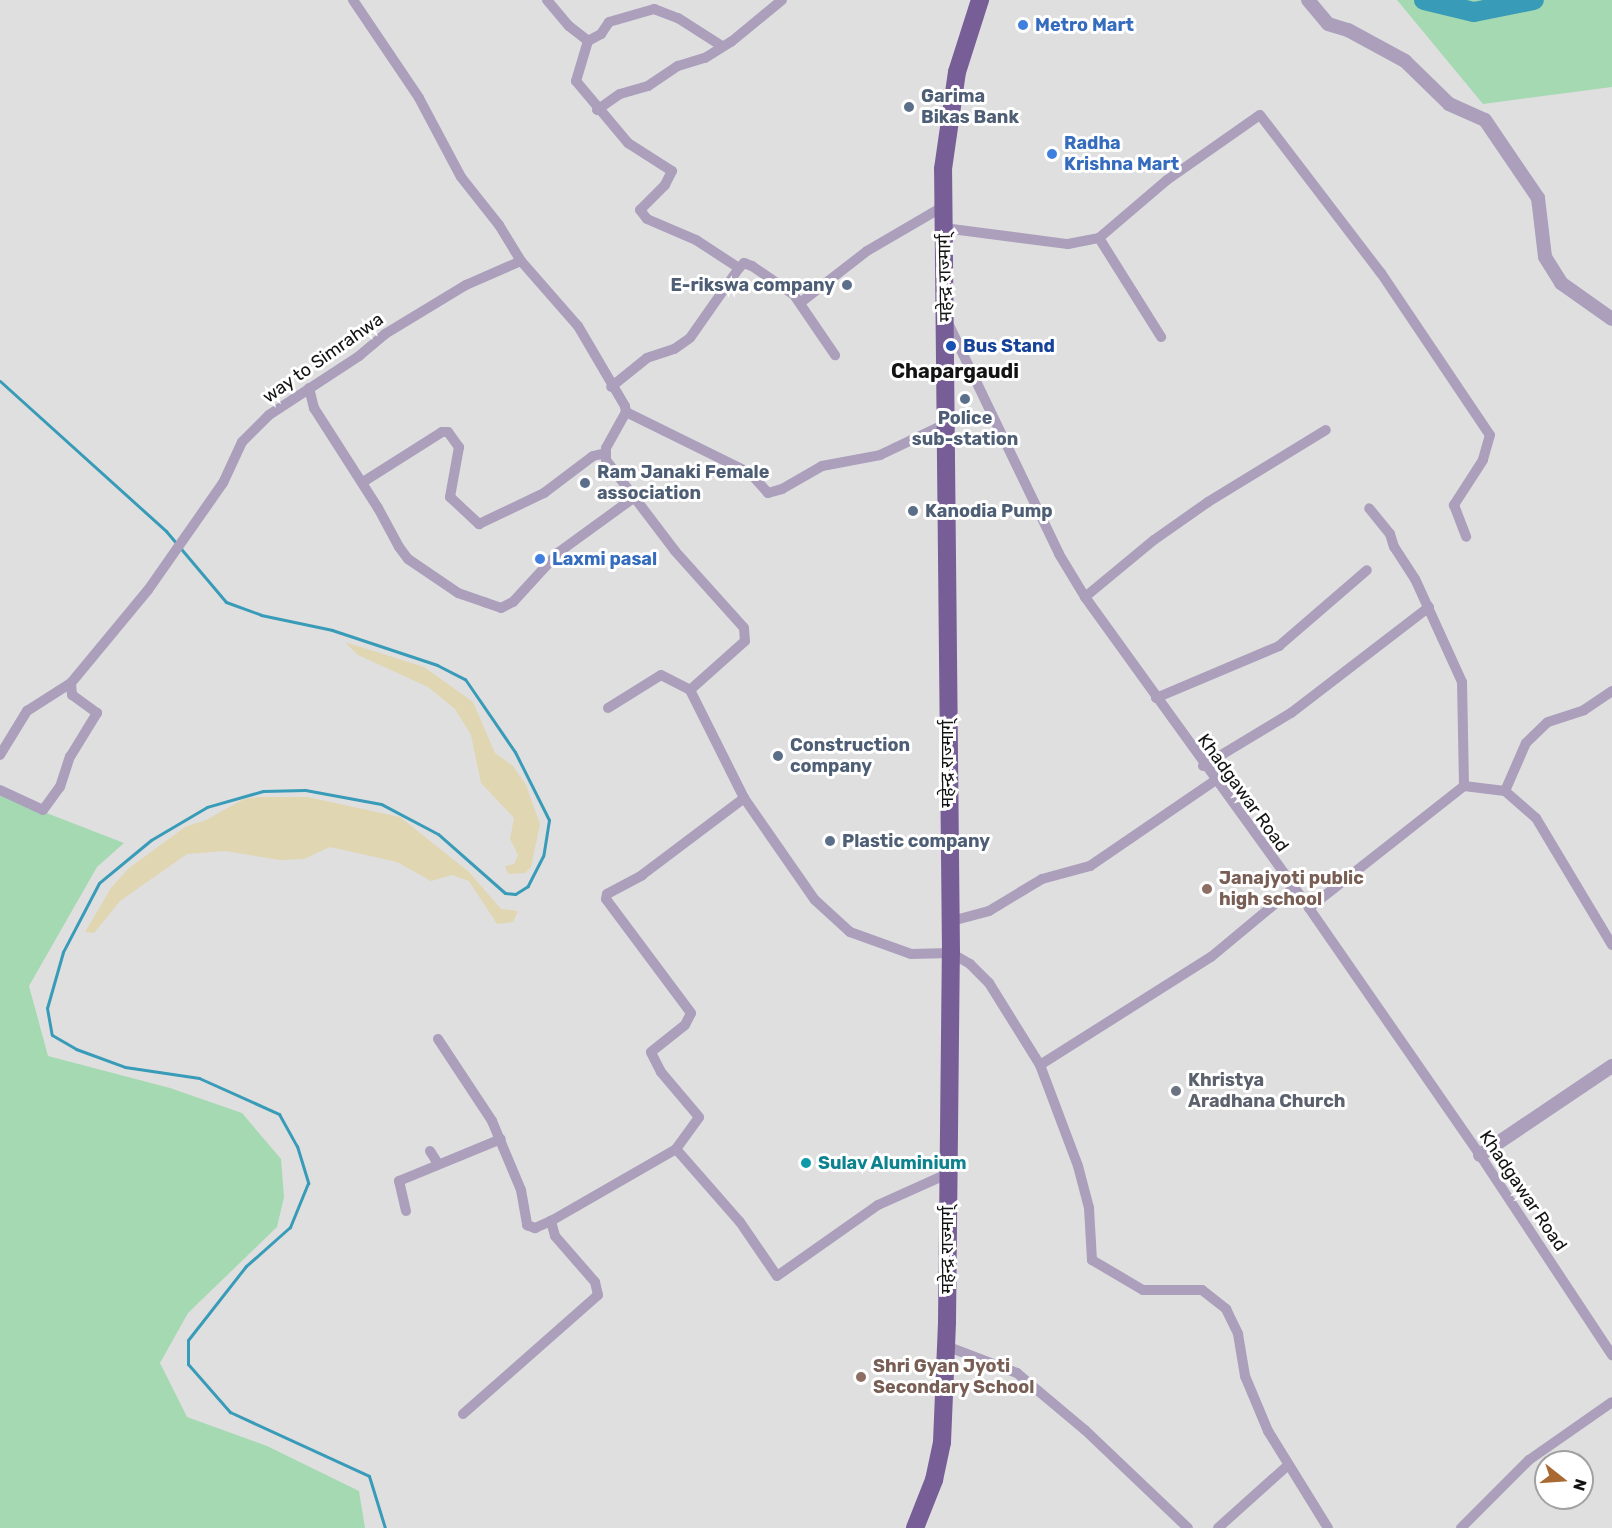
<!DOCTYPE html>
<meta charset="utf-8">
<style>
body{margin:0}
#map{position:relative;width:1612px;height:1528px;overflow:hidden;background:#dfdfe0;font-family:Rubik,"Noto Sans Devanagari",sans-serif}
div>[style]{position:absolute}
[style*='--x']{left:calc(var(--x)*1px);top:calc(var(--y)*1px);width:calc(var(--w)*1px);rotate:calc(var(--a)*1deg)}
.green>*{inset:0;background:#a4d9b2}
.sand>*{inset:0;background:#e0d6b1}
.stream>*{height:3px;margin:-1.5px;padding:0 1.5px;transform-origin:1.5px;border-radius:1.5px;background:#389bb7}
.river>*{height:20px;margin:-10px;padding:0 10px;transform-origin:10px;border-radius:10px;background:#389bb7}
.minor>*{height:10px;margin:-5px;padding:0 5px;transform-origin:5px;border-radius:5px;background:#ab9fbc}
.tertiary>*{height:14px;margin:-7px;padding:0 7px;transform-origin:7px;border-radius:7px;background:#ab9fbc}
.trunk>*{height:18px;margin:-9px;padding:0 9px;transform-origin:9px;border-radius:9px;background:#775e97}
.dots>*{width:16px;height:16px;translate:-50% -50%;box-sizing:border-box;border:3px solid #fff;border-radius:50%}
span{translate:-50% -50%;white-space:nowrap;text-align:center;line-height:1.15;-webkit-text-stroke:6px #fff;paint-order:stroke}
.shop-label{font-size:18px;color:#366cbe;font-weight:700}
.left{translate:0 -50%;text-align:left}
.service-label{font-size:18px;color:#4e5e75;font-weight:700}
.right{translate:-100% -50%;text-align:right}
.street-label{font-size:18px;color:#131313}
.transit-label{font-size:18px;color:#164399;font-weight:700}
.education-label{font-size:18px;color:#785e54;font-weight:700}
.worship-label{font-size:18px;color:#5b616d;font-weight:700}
.culture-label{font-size:18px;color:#0d838f;font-weight:700}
.neighbourhood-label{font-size:20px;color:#131313;font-weight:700}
.north{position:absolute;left:1534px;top:1450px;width:60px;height:60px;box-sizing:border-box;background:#fff;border:2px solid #a1a1a1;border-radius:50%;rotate:107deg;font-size:16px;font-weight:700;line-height:24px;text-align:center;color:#131313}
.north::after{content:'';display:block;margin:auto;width:21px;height:27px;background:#a96932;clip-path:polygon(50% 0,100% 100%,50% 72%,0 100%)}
</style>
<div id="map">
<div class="green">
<i style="clip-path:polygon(1397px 0,1612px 0,1612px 87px,1483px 104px)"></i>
<i style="clip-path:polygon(0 795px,124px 843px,97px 867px,29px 986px,48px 1056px,170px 1088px,242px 1113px,281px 1159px,284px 1197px,277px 1227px,188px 1313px,160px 1363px,187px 1417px,267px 1446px,359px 1491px,365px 1528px,0 1528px)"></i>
</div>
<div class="sand">
<i style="clip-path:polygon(345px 642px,424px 667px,473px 702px,495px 753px,513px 766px,526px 785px,540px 824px,531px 867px,525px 873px,508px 874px,505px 866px,514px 864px,518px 855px,510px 839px,514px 818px,481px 783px,471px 735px,455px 709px,428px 687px,358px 655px)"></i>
<i style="clip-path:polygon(260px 797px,307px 797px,400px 817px,469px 872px,501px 909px,518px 911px,513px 922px,497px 924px,469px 881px,452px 875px,431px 881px,397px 862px,330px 847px,304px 859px,280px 860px,225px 851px,187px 854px,120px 901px,94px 933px,85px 932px,111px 888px,129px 868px,185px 827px,206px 820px,244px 799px)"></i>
</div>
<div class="stream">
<i style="--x:0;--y:381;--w:224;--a:42.1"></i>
<i style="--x:166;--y:531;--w:93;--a:49.8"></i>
<i style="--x:226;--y:602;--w:37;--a:20"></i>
<i style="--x:261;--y:615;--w:73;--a:11.9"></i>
<i style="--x:332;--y:630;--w:111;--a:18.4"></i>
<i style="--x:437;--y:665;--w:31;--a:27"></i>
<i style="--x:465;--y:679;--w:88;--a:55.6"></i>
<i style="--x:515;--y:752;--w:76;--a:63.4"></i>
<i style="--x:549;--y:820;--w:36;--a:99"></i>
<i style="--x:543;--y:856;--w:34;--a:117"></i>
<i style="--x:528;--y:886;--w:15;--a:148"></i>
<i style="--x:515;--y:894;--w:10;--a:-174"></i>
<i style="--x:505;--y:893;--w:89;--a:-138.6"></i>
<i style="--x:438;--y:834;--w:64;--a:-152.2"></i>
<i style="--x:381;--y:804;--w:77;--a:-169.6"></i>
<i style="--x:305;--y:790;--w:42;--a:178.6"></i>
<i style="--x:263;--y:791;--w:58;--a:164.1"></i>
<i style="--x:207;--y:807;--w:65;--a:149.5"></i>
<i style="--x:151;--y:840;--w:67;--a:140.4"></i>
<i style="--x:99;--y:883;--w:78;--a:117.6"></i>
<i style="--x:63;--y:952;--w:58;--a:105.9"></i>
<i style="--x:47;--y:1008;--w:27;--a:80"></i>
<i style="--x:52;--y:1035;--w:28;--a:30"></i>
<i style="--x:76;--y:1049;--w:52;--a:20.2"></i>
<i style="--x:125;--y:1067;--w:75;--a:8.5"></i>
<i style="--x:199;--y:1078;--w:88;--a:24.2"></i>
<i style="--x:279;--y:1114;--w:37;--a:61"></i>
<i style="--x:297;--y:1146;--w:39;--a:73"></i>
<i style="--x:308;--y:1183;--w:48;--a:112.2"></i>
<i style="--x:290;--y:1227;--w:59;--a:138.4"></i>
<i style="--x:246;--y:1266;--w:94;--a:128.1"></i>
<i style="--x:188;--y:1340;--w:24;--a:90"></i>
<i style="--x:188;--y:1364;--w:64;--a:48.8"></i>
<i style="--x:230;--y:1412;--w:153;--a:24.7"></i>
<i style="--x:369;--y:1476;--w:54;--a:72.9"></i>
</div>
<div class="river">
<i style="--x:1424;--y:0;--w:51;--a:13.5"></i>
<i style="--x:1474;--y:12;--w:61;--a:-11.3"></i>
</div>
<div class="minor">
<i style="--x:353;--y:0;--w:118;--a:56"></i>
<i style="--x:419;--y:98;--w:89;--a:62"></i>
<i style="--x:461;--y:177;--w:61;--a:51.6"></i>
<i style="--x:499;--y:225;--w:42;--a:58.6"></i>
<i style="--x:521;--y:261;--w:86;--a:48.8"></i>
<i style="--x:578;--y:326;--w:93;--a:59.6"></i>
<i style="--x:625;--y:406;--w:6;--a:81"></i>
<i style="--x:626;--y:412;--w:41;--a:119.1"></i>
<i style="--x:606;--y:448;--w:12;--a:90"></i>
<i style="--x:606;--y:460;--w:114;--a:52.8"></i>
<i style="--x:675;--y:551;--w:103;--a:48.1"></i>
<i style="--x:744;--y:628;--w:13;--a:86"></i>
<i style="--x:745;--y:641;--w:74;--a:138.3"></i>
<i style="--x:690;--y:690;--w:121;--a:63.4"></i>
<i style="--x:744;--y:798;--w:124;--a:55.2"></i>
<i style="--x:815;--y:900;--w:47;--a:42.4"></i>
<i style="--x:850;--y:932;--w:65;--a:19.8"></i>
<i style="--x:911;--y:954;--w:40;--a:-1.4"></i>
<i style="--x:951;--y:953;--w:22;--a:30"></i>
<i style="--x:970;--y:964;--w:27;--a:45"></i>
<i style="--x:989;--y:983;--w:97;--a:58.1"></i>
<i style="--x:1040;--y:1065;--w:108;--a:69.4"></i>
<i style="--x:1078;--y:1166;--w:43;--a:75.3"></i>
<i style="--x:1089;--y:1208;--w:52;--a:86.7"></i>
<i style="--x:1092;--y:1260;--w:59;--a:30.5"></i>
<i style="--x:1143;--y:1290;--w:59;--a:0"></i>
<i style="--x:1202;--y:1290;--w:31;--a:38"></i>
<i style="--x:1226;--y:1309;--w:28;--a:64"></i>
<i style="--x:1238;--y:1334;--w:43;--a:80.5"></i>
<i style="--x:1245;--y:1376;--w:60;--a:67.3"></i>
<i style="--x:1268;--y:1431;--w:114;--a:58.3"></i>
<i style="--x:547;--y:0;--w:34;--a:50"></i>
<i style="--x:569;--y:26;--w:24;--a:38"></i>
<i style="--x:588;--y:41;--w:15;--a:-28"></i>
<i style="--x:601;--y:34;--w:14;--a:-56"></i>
<i style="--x:609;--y:22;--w:47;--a:-16.1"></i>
<i style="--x:654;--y:9;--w:26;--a:21"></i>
<i style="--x:678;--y:18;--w:52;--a:32.5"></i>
<i style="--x:588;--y:41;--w:42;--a:106.7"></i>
<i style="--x:576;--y:81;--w:81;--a:50"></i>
<i style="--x:628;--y:143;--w:52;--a:32.5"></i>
<i style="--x:672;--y:171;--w:16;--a:117"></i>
<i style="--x:665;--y:185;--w:35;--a:135"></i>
<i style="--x:640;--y:210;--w:11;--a:52"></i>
<i style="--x:647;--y:219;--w:53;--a:23.2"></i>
<i style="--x:696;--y:240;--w:51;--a:33.1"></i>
<i style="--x:739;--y:268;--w:85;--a:125"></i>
<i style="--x:690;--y:338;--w:19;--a:145"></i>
<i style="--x:674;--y:349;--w:28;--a:162"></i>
<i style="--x:647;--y:358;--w:46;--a:141.1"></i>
<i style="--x:597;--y:110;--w:28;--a:-35"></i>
<i style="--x:620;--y:94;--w:29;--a:-16"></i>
<i style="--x:648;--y:86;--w:36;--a:-34"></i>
<i style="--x:678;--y:66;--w:28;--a:-17"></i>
<i style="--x:705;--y:58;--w:31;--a:-32"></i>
<i style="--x:731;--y:42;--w:66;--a:-39.5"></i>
<i style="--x:944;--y:228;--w:125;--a:7.4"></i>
<i style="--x:1068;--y:244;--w:32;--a:-11"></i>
<i style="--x:1099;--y:238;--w:89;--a:-40.5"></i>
<i style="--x:1167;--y:180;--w:113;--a:-35"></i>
<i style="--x:1260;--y:115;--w:199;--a:52.6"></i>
<i style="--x:1381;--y:273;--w:195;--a:56.1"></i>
<i style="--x:1490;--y:435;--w:26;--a:106"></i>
<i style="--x:1483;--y:460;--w:54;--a:122.8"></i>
<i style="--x:1454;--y:505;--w:34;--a:69"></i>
<i style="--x:1099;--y:238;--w:117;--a:57.9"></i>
<i style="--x:739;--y:268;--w:7;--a:-45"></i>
<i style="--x:744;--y:263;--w:9;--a:21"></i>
<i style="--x:752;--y:266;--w:51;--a:34.6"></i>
<i style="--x:794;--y:295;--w:73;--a:55.7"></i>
<i style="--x:800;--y:303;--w:85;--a:-37.8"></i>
<i style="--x:867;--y:251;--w:89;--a:-30.3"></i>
<i style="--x:948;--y:323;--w:256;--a:64.3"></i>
<i style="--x:1059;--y:554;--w:50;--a:58.8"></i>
<i style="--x:1085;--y:597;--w:383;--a:54.2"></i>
<i style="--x:1309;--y:908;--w:300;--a:55.3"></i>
<i style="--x:1480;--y:1155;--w:240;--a:56.6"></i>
<i style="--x:309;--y:388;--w:21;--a:76"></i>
<i style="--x:314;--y:408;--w:119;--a:57.4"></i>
<i style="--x:378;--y:508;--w:44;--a:61.7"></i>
<i style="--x:399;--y:547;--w:15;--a:53"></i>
<i style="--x:408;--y:559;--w:60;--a:34.2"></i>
<i style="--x:458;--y:593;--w:28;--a:19"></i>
<i style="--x:484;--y:602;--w:18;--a:19"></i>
<i style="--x:501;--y:608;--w:13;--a:-27"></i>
<i style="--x:513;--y:602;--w:68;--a:-47.4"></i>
<i style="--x:559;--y:552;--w:90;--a:-36"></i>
<i style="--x:626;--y:412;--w:138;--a:26.2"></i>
<i style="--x:750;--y:473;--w:27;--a:48"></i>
<i style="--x:768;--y:493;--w:15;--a:-16"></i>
<i style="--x:782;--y:489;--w:46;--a:-29.9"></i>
<i style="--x:822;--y:466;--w:59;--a:-10.7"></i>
<i style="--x:880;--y:455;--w:74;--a:-25.5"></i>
<i style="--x:363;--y:482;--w:93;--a:-32.3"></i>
<i style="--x:442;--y:432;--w:6;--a:0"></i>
<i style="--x:448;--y:432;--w:19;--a:54"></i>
<i style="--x:459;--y:447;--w:51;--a:100.2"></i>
<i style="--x:450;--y:497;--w:40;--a:43"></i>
<i style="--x:479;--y:524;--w:72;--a:-25.5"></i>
<i style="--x:544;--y:493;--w:61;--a:-37.1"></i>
<i style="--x:593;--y:456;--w:13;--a:-13"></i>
<i style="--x:1085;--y:597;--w:89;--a:-39.6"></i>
<i style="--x:1154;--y:540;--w:66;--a:-35.1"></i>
<i style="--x:1208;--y:502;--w:138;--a:-31.4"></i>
<i style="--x:1156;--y:698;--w:134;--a:-22.9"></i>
<i style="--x:1279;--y:646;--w:116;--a:-40.8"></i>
<i style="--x:608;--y:708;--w:62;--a:-31.9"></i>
<i style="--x:661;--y:675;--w:33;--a:27"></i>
<i style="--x:0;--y:755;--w:52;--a:-58.5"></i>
<i style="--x:27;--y:711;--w:52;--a:-32.5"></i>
<i style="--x:1203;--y:766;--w:103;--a:-31.1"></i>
<i style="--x:1291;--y:713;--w:174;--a:-37.5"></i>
<i style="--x:1464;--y:786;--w:41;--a:7"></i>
<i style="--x:1505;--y:791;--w:41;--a:41.1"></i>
<i style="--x:1536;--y:818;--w:148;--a:59.1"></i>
<i style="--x:0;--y:790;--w:47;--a:24.9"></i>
<i style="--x:43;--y:810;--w:29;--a:-54"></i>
<i style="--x:60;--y:787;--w:32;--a:-72"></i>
<i style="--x:70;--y:757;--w:52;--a:-58.5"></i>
<i style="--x:97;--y:713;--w:31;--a:-144"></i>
<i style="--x:72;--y:695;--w:12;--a:-95"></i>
<i style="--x:71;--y:683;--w:121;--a:-50.4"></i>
<i style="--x:148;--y:590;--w:131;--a:-55"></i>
<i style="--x:223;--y:483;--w:45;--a:-65.1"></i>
<i style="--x:242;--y:442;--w:38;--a:-45"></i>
<i style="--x:269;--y:415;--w:108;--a:-33.2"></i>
<i style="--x:359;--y:356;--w:34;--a:-40"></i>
<i style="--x:385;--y:334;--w:95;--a:-31.2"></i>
<i style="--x:466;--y:285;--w:60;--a:-23.6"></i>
<i style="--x:1505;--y:791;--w:52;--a:-66.4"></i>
<i style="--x:1526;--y:743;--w:30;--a:-44"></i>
<i style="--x:1548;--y:722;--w:38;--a:-18"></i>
<i style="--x:1584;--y:710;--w:34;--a:-34"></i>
<i style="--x:1309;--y:908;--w:197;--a:-38.2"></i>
<i style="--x:1464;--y:786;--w:104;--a:-91.1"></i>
<i style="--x:1462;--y:682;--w:113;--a:-114.5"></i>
<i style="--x:1415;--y:579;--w:38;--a:-123"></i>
<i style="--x:1394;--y:547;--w:14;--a:-107"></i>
<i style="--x:1390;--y:534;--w:33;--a:-129"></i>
<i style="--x:948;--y:922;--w:42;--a:-15"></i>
<i style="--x:989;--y:911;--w:62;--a:-31.1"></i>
<i style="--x:1042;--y:879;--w:50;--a:-15.2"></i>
<i style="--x:1090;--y:866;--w:150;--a:-34.4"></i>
<i style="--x:438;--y:1039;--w:98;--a:56.6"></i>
<i style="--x:492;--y:1121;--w:75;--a:67.2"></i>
<i style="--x:521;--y:1190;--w:36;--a:80"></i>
<i style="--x:527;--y:1225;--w:9;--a:21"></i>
<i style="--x:535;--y:1228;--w:17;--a:-24"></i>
<i style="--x:551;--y:1221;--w:144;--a:-29.9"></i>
<i style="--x:676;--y:1149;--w:39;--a:-54"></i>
<i style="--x:699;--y:1117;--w:59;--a:-130.2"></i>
<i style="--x:661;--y:1072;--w:22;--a:-117"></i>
<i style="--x:651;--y:1052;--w:43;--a:-38.5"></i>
<i style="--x:685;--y:1025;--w:13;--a:-63"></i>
<i style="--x:691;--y:1013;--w:142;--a:-126.7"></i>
<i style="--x:606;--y:899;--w:5;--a:-79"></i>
<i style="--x:607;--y:894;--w:40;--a:-28"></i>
<i style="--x:642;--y:875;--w:128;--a:-37"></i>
<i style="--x:1040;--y:1065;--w:202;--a:-32.3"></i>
<i style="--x:1211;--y:957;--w:107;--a:-39.7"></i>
<i style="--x:676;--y:1149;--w:97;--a:48.8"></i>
<i style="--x:740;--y:1222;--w:65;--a:55.6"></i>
<i style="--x:777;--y:1276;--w:123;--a:-35.1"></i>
<i style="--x:878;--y:1205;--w:76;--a:-24.2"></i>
<i style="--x:430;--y:1151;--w:15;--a:58"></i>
<i style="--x:406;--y:1211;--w:31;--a:-103"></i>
<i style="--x:399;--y:1181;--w:110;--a:-22.4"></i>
<i style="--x:946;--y:1346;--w:76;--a:20.8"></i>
<i style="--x:1017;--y:1373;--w:89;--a:40"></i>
<i style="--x:1085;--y:1430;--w:142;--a:43.6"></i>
<i style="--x:463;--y:1414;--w:180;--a:-41.4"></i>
<i style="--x:598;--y:1295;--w:13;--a:-103"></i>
<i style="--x:595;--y:1282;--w:61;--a:-131"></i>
<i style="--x:555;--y:1236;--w:16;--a:-105"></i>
<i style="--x:1218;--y:1528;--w:93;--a:-41.9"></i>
<i style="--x:1461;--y:1528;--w:96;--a:-45"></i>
<i style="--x:1529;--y:1460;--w:101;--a:-34.9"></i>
</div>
<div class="tertiary">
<i style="--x:1308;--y:0;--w:31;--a:50"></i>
<i style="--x:1328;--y:24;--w:21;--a:17"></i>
<i style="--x:1348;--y:30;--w:65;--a:28.5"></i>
<i style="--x:1405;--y:61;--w:62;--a:44.3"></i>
<i style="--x:1449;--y:104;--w:39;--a:24"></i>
<i style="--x:1485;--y:120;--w:94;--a:55.8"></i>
<i style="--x:1538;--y:198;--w:59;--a:83.2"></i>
<i style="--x:1545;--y:257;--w:31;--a:58"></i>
<i style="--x:1561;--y:283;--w:62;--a:35.2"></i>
<i style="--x:1480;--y:1155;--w:159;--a:-34"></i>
</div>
<div class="trunk">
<i style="--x:915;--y:1528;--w:52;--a:-68.4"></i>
<i style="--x:934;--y:1480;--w:39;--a:-78"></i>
<i style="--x:942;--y:1442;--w:120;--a:-87.6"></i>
<i style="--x:947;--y:1322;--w:369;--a:-89.4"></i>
<i style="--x:951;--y:953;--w:784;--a:-90.58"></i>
<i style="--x:943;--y:169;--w:98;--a:-81.8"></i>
<i style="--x:957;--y:72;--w:76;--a:-72.3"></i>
</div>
<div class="dots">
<i style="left:1023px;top:25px;background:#3f7fe0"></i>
<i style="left:909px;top:107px;background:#5c6f8a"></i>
<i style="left:1052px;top:154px;background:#3f7fe0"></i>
<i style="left:847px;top:285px;background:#5c6f8a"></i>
<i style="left:951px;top:346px;background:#1a4fb4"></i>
<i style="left:965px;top:399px;background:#5c6f8a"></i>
<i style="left:585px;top:483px;background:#5c6f8a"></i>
<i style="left:913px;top:511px;background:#5c6f8a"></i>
<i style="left:540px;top:559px;background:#3f7fe0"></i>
<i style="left:778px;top:756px;background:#5c6f8a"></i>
<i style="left:830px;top:841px;background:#5c6f8a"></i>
<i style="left:1207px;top:889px;background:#8d6e63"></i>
<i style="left:1176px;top:1091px;background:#6b7280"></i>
<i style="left:806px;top:1163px;background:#0f9aa8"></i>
<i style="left:861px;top:1377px;background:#8d6e63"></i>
</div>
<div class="shop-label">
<span class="left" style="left:1035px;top:25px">Metro Mart</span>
<span class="left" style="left:1064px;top:154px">Radha<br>Krishna Mart</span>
<span class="left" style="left:552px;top:559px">Laxmi pasal</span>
</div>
<div class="service-label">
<span class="left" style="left:921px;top:107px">Garima<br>Bikas Bank</span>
<span class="right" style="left:835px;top:285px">E-rikswa company</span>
<span style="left:965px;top:429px">Police<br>sub-station</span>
<span class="left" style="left:597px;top:483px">Ram Janaki Female<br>association</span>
<span class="left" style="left:925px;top:511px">Kanodia Pump</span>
<span class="left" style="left:790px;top:756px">Construction<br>company</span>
<span class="left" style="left:842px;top:841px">Plastic company</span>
</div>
<div class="street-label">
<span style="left:945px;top:278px;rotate:-91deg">महेन्द्र राज्मार्ग्</span>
<span style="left:323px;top:358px;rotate:-35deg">way to Simrahwa</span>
<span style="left:947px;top:764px;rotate:-90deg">महेन्द्र राज्मार्ग्</span>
<span style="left:1243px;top:793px;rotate:54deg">Khadgawar Road</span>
<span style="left:1523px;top:1191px;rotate:56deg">Khadgawar Road</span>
<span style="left:947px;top:1250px;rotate:-90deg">महेन्द्र राज्मार्ग्</span>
</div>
<div class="transit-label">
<span class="left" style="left:963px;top:346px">Bus Stand</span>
</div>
<div class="education-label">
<span class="left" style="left:1219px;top:889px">Janajyoti public<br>high school</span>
<span class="left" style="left:873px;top:1377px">Shri Gyan Jyoti<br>Secondary School</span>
</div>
<div class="worship-label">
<span class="left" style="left:1188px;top:1091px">Khristya<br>Aradhana Church</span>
</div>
<div class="culture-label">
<span class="left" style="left:818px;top:1163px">Sulav Aluminium</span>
</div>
<div class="neighbourhood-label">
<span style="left:955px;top:371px">Chapargaudi</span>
</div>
<div class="north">N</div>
</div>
